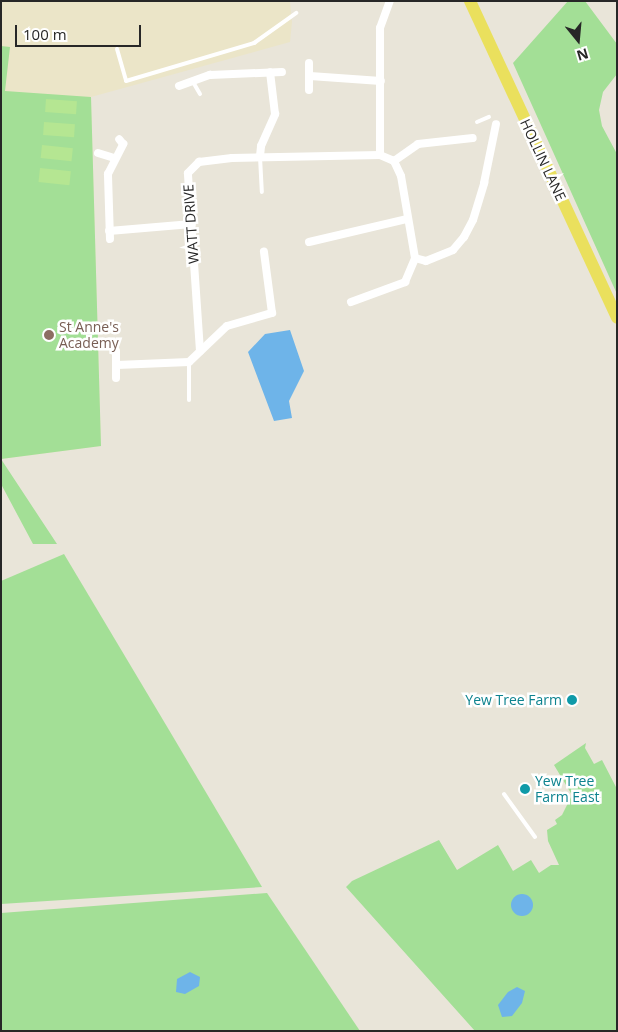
<!DOCTYPE html>
<style>
body{margin:0}
#map{position:relative;width:618px;height:1032px;overflow:hidden;background:#e9e5d9;font-family:"Open Sans",sans-serif}
div>[style]{position:absolute}
[style*='--x']{left:calc(var(--x)*1px);top:calc(var(--y)*1px);width:calc(var(--w)*1px);rotate:calc(var(--a)*1deg)}
.education>*{inset:0;background:#ebe5c8}
.green>*{inset:0;background:#a3df96}
.pitch>*{inset:0;background:#b5e692;transform-origin:0 0}
.water>*{inset:0;background:#6eb4e9}
.round{border-radius:50%}
.lane>*{height:4px;margin:-2px;padding:0 2px;transform-origin:2px;border-radius:2px;background:#fff}
.street>*{height:8px;margin:-4px;padding:0 4px;transform-origin:4px;border-radius:4px;background:#fff}
.primary>*{height:12px;margin:-6px;padding:0 6px;transform-origin:6px;border-radius:6px;background:#eae05d}
.dots>*{width:14px;height:14px;translate:-50% -50%;box-sizing:border-box;border:2px solid #fff;border-radius:50%}
span{translate:-50% -50%;white-space:nowrap;text-align:center;line-height:1.15;-webkit-text-stroke:5px #fff;paint-order:stroke}
.street-label{font-size:14px;color:#272727}
.education-label{font-size:14px;color:#785e54}
.left{translate:0 -50%;text-align:left}
.culture-label{font-size:14px;color:#0d838f}
.right{translate:-100% -50%;text-align:right}
.frame{position:absolute;inset:0;border:2px solid #272727;pointer-events:none}
.north{position:absolute;left:553px;top:15px;width:50px;height:50px;-webkit-text-stroke:4px #fff;paint-order:stroke;rotate:163deg;font-size:14px;font-weight:700;line-height:20px;text-align:center;color:#272727}
.north::after{content:'';display:block;margin:auto;width:18px;height:22px;background:#272727;clip-path:polygon(50% 0,100% 100%,50% 72%,0 100%)}
.scale{position:absolute;left:15px;top:25px;width:126px;height:22px;box-sizing:border-box;border:2px solid #272727;border-top:0;padding-left:6px;font-size:15px;line-height:18px;white-space:nowrap;color:#272727;-webkit-text-stroke:4px #fff;paint-order:stroke}
</style>
<div id="map">
<div class="education">
<i style="clip-path:polygon(1px 1px,290px 1px,292px 22px,290px 42px,91px 97px,101px 446px,1px 459px)"></i>
</div>
<div class="green">
<i style="clip-path:polygon(568px 1px,585px 1px,617px 44px,617px 74px,603px 92px,599px 110px,602px 126px,617px 154px,617px 294px,513px 63px)"></i>
<i style="clip-path:polygon(1px 46px,10px 47px,5px 91px,91px 97px,101px 446px,1px 459px,57px 544px,33px 544px,1px 484px)"></i>
<i style="clip-path:polygon(64px 554px,172px 735px,262px 887px,1px 904px,1px 581px)"></i>
<i style="clip-path:polygon(586px 743px,585px 748px,594px 764px,602px 760px,617px 789px,617px 1031px,475px 1031px,346px 887px,352px 881px,439px 840px,457px 870px,498px 845px,513px 871px,531px 860px,539px 873px,551px 865px,559px 865px,548px 841px,547px 830px,557px 824px,555px 820px,562px 815px,572px 795px,554px 765px)"></i>
<i style="clip-path:polygon(267px 893px,360px 1031px,1px 1031px,1px 913px)"></i>
</div>
<div class="pitch">
<i style="left:46px;top:99px;width:31px;height:13px;rotate:4deg"></i>
<i style="left:44px;top:122px;width:31px;height:13px;rotate:4deg"></i>
<i style="left:42px;top:145px;width:31px;height:13px;rotate:6deg"></i>
<i style="left:40px;top:168px;width:31px;height:14px;rotate:6deg"></i>
</div>
<div class="water">
<i style="clip-path:polygon(290px 330px,304px 371px,289px 401px,292px 418px,274px 421px,248px 352px,265px 334px)"></i>
<i class="round" style="left:511px;top:894px;width:22px;height:22px"></i>
<i style="clip-path:polygon(190px 972px,200px 977px,199px 986px,185px 994px,176px 992px,177px 979px)"></i>
<i style="clip-path:polygon(517px 987px,525px 991px,522px 1003px,512px 1016px,502px 1017px,498px 1005px,508px 992px)"></i>
</div>
<div class="lane">
<i style="--x:117;--y:49;--w:33;--a:74"></i>
<i style="--x:126;--y:81;--w:134;--a:-16.5"></i>
<i style="--x:254;--y:43;--w:52;--a:-35.5"></i>
<i style="--x:193;--y:82;--w:14;--a:60"></i>
<i style="--x:477;--y:122;--w:13;--a:-23"></i>
<i style="--x:260;--y:157;--w:35;--a:87"></i>
<i style="--x:189;--y:362;--w:38;--a:90"></i>
<i style="--x:504;--y:794;--w:53;--a:54.2"></i>
</div>
<div class="street">
<i style="--x:309;--y:63;--w:27;--a:90"></i>
<i style="--x:310;--y:76;--w:71;--a:4"></i>
<i style="--x:179;--y:86;--w:33;--a:-20"></i>
<i style="--x:210;--y:75;--w:72;--a:-2.4"></i>
<i style="--x:98;--y:153;--w:17;--a:17"></i>
<i style="--x:260;--y:156;--w:10;--a:-84"></i>
<i style="--x:261;--y:146;--w:35;--a:-66"></i>
<i style="--x:275;--y:114;--w:42;--a:-96.8"></i>
<i style="--x:394;--y:161;--w:29;--a:-35"></i>
<i style="--x:418;--y:144;--w:55;--a:-6.2"></i>
<i style="--x:109;--y:231;--w:83;--a:-4.8"></i>
<i style="--x:110;--y:239;--w:65;--a:-91.8"></i>
<i style="--x:108;--y:174;--w:34;--a:-63"></i>
<i style="--x:123;--y:144;--w:6;--a:-129"></i>
<i style="--x:309;--y:242;--w:101;--a:-13.2"></i>
<i style="--x:415;--y:258;--w:11;--a:15"></i>
<i style="--x:426;--y:261;--w:29;--a:-22"></i>
<i style="--x:453;--y:250;--w:17;--a:-50"></i>
<i style="--x:464;--y:237;--w:19;--a:-62"></i>
<i style="--x:473;--y:220;--w:39;--a:-73"></i>
<i style="--x:484;--y:183;--w:60;--a:-78.5"></i>
<i style="--x:351;--y:302;--w:58;--a:-20.3"></i>
<i style="--x:405;--y:282;--w:26;--a:-67"></i>
<i style="--x:415;--y:258;--w:83;--a:-99.7"></i>
<i style="--x:401;--y:176;--w:17;--a:-115"></i>
<i style="--x:394;--y:161;--w:15;--a:-157"></i>
<i style="--x:380;--y:155;--w:127;--a:-90"></i>
<i style="--x:380;--y:28;--w:29;--a:-70"></i>
<i style="--x:200;--y:351;--w:178;--a:-93.9"></i>
<i style="--x:188;--y:173;--w:16;--a:-45"></i>
<i style="--x:199;--y:162;--w:33;--a:-7"></i>
<i style="--x:232;--y:158;--w:148;--a:-1.2"></i>
<i style="--x:117;--y:365;--w:72;--a:-2.4"></i>
<i style="--x:189;--y:362;--w:52;--a:-43.5"></i>
<i style="--x:227;--y:326;--w:47;--a:-16.1"></i>
<i style="--x:272;--y:313;--w:62;--a:-97.5"></i>
<i style="--x:116;--y:378;--w:27;--a:-90"></i>
</div>
<div class="primary">
<i style="--x:470;--y:1;--w:349;--a:65.1"></i>
</div>
<div class="dots">
<i style="left:49px;top:335px;background:#8d6e63"></i>
<i style="left:572px;top:700px;background:#0f9aa8"></i>
<i style="left:525px;top:789px;background:#0f9aa8"></i>
</div>
<div class="street-label">
<span style="left:543px;top:160px;rotate:65deg">HOLLIN LANE</span>
<span style="left:191px;top:224px;rotate:-94deg">WATT DRIVE</span>
</div>
<div class="education-label">
<span class="left" style="left:59px;top:335px">St Anne's<br>Academy</span>
</div>
<div class="culture-label">
<span class="right" style="left:562px;top:700px">Yew Tree Farm</span>
<span class="left" style="left:535px;top:789px">Yew Tree<br>Farm East</span>
</div>
<div class="frame"></div>
<div class="north">N</div>
<div class="scale">100 m</div>
</div>
